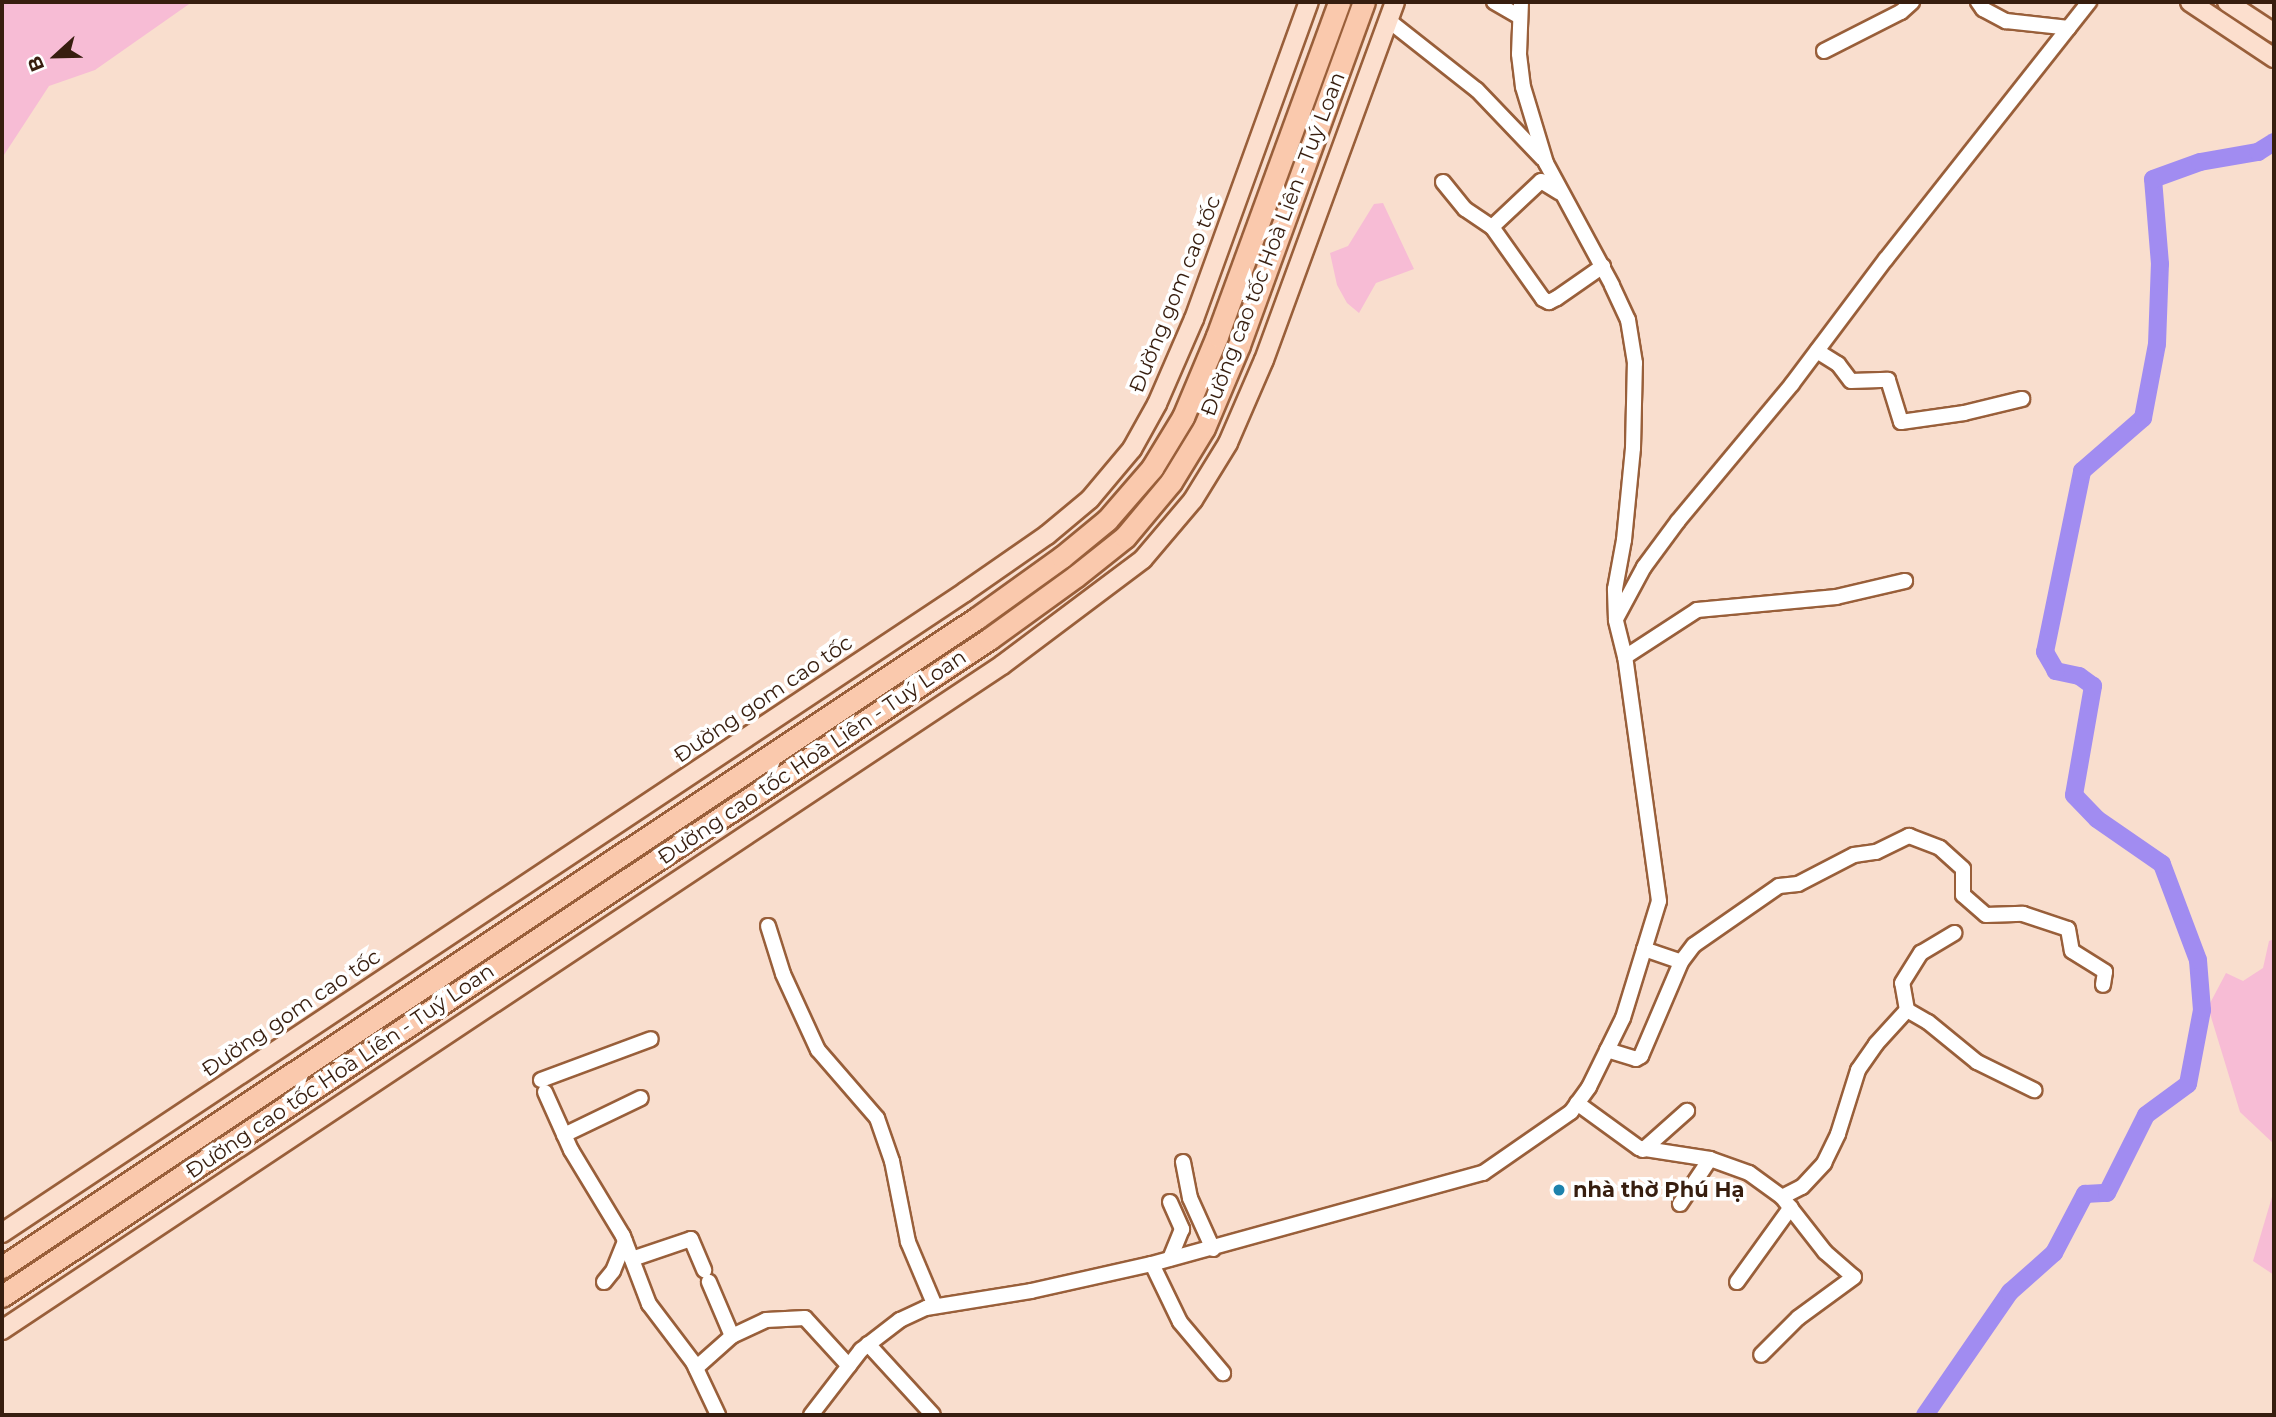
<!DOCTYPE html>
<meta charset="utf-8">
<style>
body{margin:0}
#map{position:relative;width:2276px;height:1417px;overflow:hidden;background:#f9dece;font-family:Montserrat,sans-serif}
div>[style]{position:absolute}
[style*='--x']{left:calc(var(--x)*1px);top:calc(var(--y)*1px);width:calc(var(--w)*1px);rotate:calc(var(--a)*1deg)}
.green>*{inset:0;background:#f7bcd5}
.river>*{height:18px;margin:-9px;padding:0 9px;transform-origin:9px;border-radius:9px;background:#a18cf1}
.roads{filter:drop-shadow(2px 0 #995f3a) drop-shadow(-2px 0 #995f3a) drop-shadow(0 2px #995f3a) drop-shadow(0 -2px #995f3a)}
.minor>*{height:14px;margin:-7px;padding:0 7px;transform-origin:7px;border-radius:7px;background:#fff}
.major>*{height:18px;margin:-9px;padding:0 9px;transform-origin:9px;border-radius:9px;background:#fcdfce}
.highway>*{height:21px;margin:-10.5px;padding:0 10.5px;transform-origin:10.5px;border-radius:10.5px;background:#fac9ad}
.dots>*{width:19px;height:19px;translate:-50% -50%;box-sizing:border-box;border:4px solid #fff;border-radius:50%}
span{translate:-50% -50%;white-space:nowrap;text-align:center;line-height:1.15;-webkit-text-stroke:7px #fff;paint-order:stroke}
.street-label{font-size:21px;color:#371e0f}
.poi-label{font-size:21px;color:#371e0f;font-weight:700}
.left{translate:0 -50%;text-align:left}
.frame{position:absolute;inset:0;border:4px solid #371e0f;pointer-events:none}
.north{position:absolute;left:21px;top:21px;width:70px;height:70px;-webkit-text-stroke:5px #fff;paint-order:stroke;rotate:248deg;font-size:19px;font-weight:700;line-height:28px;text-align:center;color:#371e0f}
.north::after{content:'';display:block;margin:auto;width:24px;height:32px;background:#371e0f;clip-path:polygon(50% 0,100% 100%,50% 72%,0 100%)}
</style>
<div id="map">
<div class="green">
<i style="clip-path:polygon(2px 2px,192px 2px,95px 70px,49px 86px,2px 158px)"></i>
<i style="clip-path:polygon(1383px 203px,1414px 269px,1376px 283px,1359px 313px,1347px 303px,1337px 285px,1330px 253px,1348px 246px,1374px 204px)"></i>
<i style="clip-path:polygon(2274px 939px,2274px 1144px,2240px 1112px,2208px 1007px,2226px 973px,2243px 981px,2263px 968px,2269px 941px)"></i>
<i style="clip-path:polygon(2274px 1190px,2274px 1275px,2253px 1261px)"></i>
</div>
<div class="river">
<i style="--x:1925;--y:1415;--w:150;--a:-55.4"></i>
<i style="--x:2010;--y:1292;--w:59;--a:-41.6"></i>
<i style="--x:2054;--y:1253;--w:67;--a:-62.3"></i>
<i style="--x:2085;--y:1194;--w:22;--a:-3"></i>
<i style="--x:2107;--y:1193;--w:87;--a:-63.4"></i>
<i style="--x:2146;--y:1115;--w:52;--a:-36.4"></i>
<i style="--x:2188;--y:1084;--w:75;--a:-79.3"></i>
<i style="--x:2202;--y:1010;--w:50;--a:-94.6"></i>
<i style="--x:2198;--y:960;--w:103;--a:-110.6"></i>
<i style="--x:2162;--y:864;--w:79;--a:-145.3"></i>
<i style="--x:2097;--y:819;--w:33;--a:-134"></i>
<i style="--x:2074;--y:795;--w:111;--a:-80.1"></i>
<i style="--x:2093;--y:686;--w:17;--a:-144"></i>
<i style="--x:2079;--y:676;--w:24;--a:-168"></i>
<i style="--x:2056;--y:671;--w:22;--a:-120"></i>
<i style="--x:2045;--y:652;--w:185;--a:-78.4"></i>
<i style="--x:2082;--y:471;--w:81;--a:-41"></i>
<i style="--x:2143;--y:418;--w:75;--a:-79.3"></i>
<i style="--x:2157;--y:344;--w:80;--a:-87.9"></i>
<i style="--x:2160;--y:264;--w:85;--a:-94.7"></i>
<i style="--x:2153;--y:179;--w:50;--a:-19.9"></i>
<i style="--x:2200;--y:162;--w:59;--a:-9.8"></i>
<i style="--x:2258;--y:152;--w:19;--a:-32"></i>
</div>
<div class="roads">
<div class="minor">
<i style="--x:1494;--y:2;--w:30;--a:30"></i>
<i style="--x:1978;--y:2;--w:9;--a:54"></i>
<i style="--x:1983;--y:9;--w:26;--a:28"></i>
<i style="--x:2006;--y:21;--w:63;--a:6.3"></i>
<i style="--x:1388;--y:20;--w:113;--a:38.2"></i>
<i style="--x:1477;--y:90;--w:95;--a:46.3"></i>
<i style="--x:1824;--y:51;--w:86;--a:-26.9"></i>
<i style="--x:1901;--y:12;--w:15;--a:-42"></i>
<i style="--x:1443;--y:182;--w:35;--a:51"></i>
<i style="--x:1465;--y:209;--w:32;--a:34"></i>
<i style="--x:1492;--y:227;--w:88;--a:54.7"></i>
<i style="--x:1543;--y:299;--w:7;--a:27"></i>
<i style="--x:1549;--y:302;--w:9;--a:-27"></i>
<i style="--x:1557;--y:298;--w:56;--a:-34.8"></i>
<i style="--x:1492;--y:227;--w:67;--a:-43.2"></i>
<i style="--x:1541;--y:181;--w:22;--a:32"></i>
<i style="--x:1817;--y:351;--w:25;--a:32"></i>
<i style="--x:1838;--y:364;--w:21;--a:53"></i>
<i style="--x:1851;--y:381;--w:37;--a:-2"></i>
<i style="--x:1888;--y:380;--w:44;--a:72.8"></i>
<i style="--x:1901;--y:422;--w:64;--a:-8.1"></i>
<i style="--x:1964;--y:413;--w:60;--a:-13.6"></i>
<i style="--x:1616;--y:619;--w:59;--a:-61.7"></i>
<i style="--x:1644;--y:567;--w:57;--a:-53.5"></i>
<i style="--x:1678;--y:521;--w:178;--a:-50.2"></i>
<i style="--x:1792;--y:384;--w:156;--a:-53.1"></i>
<i style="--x:1886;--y:259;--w:328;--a:-51.7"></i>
<i style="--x:1625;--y:657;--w:86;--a:-33.1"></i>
<i style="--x:1697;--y:610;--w:140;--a:-5.3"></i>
<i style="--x:1836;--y:597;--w:71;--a:-13.1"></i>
<i style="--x:768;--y:926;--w:50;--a:72.6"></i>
<i style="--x:783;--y:974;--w:84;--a:65.3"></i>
<i style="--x:818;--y:1050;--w:90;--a:49.1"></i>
<i style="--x:877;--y:1118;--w:46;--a:70.8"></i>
<i style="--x:892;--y:1161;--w:83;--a:78.8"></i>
<i style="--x:908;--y:1242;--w:69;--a:67.1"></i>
<i style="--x:1644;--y:949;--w:39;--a:19"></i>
<i style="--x:1681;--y:962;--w:21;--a:-53"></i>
<i style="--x:1694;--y:945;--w:103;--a:-34.8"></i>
<i style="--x:1779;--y:886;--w:19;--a:-6"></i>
<i style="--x:1798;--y:884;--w:63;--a:-27.4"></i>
<i style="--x:1854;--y:855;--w:22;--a:-8"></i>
<i style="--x:1876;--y:852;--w:37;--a:-26"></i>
<i style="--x:1909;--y:836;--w:33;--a:21"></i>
<i style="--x:1940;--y:848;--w:31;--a:42"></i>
<i style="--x:1963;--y:869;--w:26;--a:90"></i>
<i style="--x:1963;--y:895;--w:30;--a:41"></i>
<i style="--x:1986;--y:915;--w:37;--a:-2"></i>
<i style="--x:2023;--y:914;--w:47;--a:18.4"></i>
<i style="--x:2068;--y:929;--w:22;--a:80"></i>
<i style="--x:2072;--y:951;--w:39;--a:32"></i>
<i style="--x:2105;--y:972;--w:13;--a:99"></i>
<i style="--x:1907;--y:1010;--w:27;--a:-100"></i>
<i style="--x:1902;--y:983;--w:36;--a:-58"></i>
<i style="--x:1921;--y:953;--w:39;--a:-31"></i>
<i style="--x:1607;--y:1050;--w:30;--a:17"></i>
<i style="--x:1636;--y:1059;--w:6;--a:-31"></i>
<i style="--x:1641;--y:1056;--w:102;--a:-66.9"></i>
<i style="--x:541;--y:1080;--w:117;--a:-20.4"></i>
<i style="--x:545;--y:1092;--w:64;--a:65.9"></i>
<i style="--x:571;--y:1150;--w:100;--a:58.8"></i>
<i style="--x:623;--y:1236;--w:73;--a:69.1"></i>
<i style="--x:649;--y:1304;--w:73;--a:52.8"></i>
<i style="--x:693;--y:1362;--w:59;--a:64.7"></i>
<i style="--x:1577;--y:1103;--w:77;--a:36"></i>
<i style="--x:1639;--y:1148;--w:72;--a:8.8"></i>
<i style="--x:1710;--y:1159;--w:41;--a:19.7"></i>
<i style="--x:1749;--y:1173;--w:41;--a:36"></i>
<i style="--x:1782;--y:1197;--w:70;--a:52"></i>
<i style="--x:1825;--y:1252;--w:38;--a:41"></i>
<i style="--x:1854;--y:1277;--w:69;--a:143.8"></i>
<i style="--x:1798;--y:1318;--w:52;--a:135"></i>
<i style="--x:564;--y:1135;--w:85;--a:-25.7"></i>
<i style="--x:1643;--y:1150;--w:59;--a:-41.6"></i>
<i style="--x:1183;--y:1162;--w:37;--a:79"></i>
<i style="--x:1190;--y:1198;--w:56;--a:65.7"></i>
<i style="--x:1782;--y:1197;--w:22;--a:-27"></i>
<i style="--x:1802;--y:1187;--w:33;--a:-47"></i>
<i style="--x:1824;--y:1163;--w:32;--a:-64"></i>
<i style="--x:1838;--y:1134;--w:67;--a:-72.6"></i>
<i style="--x:1858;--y:1070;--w:32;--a:-55"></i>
<i style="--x:1876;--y:1044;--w:46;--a:-47.6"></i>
<i style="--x:1907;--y:1010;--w:24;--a:30"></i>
<i style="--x:1928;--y:1022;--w:63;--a:39.2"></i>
<i style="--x:1977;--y:1062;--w:64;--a:26.2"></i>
<i style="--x:1170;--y:1202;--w:30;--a:66"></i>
<i style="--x:1182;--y:1229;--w:32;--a:112"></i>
<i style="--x:1680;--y:1204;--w:54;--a:-56.3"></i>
<i style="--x:632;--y:1259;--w:62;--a:-18.7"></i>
<i style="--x:691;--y:1239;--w:34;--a:67"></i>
<i style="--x:1152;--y:1264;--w:64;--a:64.2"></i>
<i style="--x:1180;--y:1322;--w:67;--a:49.9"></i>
<i style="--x:604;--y:1282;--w:14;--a:-51"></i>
<i style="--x:613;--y:1271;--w:32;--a:-68"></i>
<i style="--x:1737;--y:1282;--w:92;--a:-54.2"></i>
<i style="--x:732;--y:1336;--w:38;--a:-25"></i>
<i style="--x:766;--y:1320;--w:39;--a:-3"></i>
<i style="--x:805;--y:1318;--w:65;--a:47.5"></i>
<i style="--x:868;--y:1344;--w:96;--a:47.5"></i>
<i style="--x:696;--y:1368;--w:48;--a:-41.6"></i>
<i style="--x:732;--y:1336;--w:59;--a:-113.1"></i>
<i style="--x:811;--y:1415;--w:82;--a:-52.4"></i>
<i style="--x:861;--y:1350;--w:49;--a:-37.6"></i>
<i style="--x:900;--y:1320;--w:29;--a:-25"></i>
<i style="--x:926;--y:1308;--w:106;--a:-9.2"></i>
<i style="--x:1031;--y:1291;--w:124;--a:-12.6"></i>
<i style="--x:1152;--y:1264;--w:343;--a:-15.4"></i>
<i style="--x:1483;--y:1173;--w:107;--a:-34.7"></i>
<i style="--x:1571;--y:1112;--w:31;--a:-54"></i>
<i style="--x:1589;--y:1087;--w:77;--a:-63.8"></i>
<i style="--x:1623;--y:1018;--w:122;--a:-72.9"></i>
<i style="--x:1659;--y:901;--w:246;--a:-97.9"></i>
<i style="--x:1625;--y:657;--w:38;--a:-104"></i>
<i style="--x:1616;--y:620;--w:31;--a:-92"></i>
<i style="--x:1615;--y:589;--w:50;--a:-79.6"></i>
<i style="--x:1624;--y:540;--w:92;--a:-84.4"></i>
<i style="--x:1633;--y:448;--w:85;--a:-88.7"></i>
<i style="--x:1635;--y:363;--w:44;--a:-99.2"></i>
<i style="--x:1628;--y:320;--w:38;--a:-115"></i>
<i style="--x:1612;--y:285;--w:139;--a:-118.4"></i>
<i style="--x:1546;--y:163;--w:79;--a:-106.8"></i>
<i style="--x:1523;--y:87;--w:33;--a:-97"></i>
<i style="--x:1519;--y:54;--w:52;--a:-87.8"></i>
</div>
<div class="major">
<i style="--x:2190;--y:2;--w:101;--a:33.7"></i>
<i style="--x:2227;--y:2;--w:56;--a:33.4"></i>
<i style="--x:2;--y:1233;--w:1157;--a:-33.65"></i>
<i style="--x:965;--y:592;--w:100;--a:-34.8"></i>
<i style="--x:1047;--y:535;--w:56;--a:-39.9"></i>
<i style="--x:1090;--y:499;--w:65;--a:-50"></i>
<i style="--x:1132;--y:449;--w:51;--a:-60.9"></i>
<i style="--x:1157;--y:404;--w:93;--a:-66.5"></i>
<i style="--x:1194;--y:319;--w:337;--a:-70.1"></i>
<i style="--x:2;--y:1330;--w:1201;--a:-33.62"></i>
<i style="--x:1002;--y:665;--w:176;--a:-36.9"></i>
<i style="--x:1143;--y:559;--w:77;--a:-49.7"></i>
<i style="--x:1193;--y:500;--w:67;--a:-58.4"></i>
<i style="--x:1228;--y:443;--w:90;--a:-66.6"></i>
<i style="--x:1264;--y:360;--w:381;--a:-69.9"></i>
</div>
<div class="highway">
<i style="--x:2;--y:1267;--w:1171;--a:-33.65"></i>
<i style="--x:977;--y:618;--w:105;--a:-35.7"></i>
<i style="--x:1062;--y:557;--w:58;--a:-39.4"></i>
<i style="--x:1107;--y:520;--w:69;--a:-49.1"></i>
<i style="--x:1152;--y:468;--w:60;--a:-58.7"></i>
<i style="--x:1183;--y:417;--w:88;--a:-67.2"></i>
<i style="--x:1217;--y:336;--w:356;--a:-69.9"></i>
<i style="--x:2;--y:1296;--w:1186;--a:-33.65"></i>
<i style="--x:989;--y:639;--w:107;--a:-35.9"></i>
<i style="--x:1076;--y:576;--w:63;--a:-38.5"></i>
<i style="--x:1125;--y:537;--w:72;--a:-50.1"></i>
<i style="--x:1171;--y:482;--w:63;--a:-58.6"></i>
<i style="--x:1204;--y:428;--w:90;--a:-67.1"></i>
<i style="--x:1239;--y:345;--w:365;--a:-70"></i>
</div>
</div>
<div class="dots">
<i style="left:1559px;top:1190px;background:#1d82ac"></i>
</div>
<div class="street-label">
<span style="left:1273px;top:244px;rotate:-69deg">Đường cao tốc Hoà Liên - Tuý Loan</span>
<span style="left:1175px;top:294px;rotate:-68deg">Đường gom cao tốc</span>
<span style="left:763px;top:699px;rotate:-34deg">Đường gom cao tốc</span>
<span style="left:812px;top:757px;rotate:-34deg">Đường cao tốc Hoà Liên - Tuý Loan</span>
<span style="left:291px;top:1013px;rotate:-34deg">Đường gom cao tốc</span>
<span style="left:340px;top:1071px;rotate:-34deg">Đường cao tốc Hoà Liên - Tuý Loan</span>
</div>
<div class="poi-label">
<span class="left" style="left:1573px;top:1190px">nhà thờ Phú Hạ</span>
</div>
<div class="frame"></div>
<div class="north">B</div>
</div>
